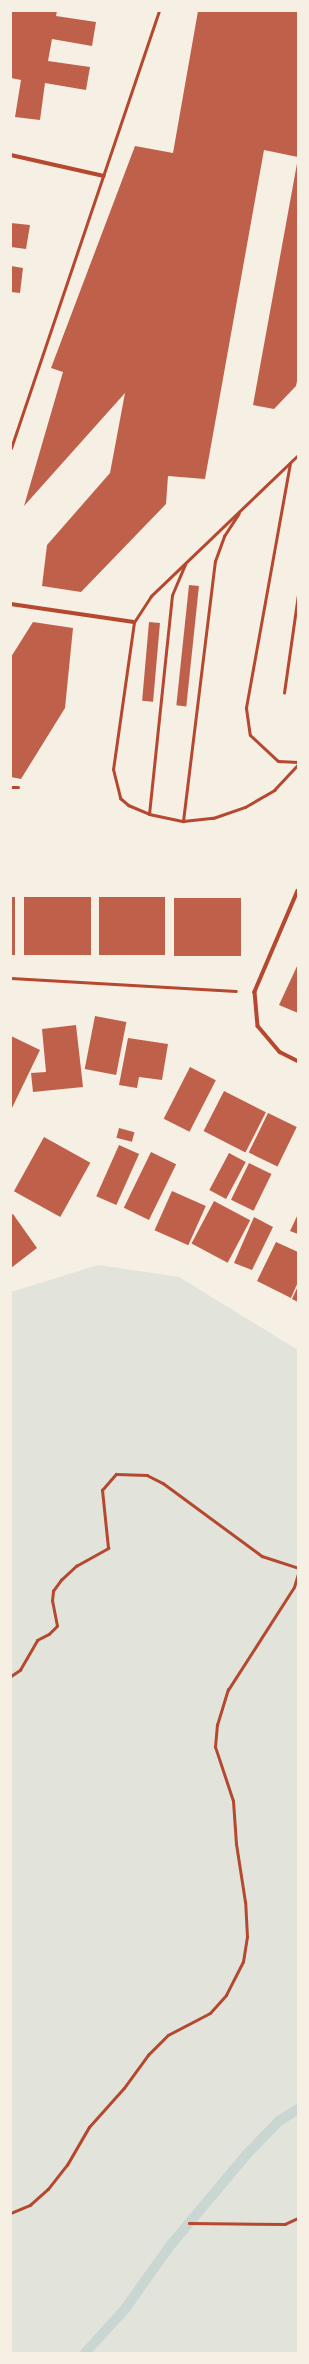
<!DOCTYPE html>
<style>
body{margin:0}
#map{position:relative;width:309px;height:2364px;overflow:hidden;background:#f6efe4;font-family:Karla,sans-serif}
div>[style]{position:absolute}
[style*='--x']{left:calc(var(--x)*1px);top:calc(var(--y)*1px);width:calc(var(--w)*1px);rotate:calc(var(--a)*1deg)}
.green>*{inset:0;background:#e2e4dc}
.stream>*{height:10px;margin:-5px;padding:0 5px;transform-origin:5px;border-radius:5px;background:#c9d6d2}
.building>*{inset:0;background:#bf614a;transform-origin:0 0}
.path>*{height:2.5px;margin:-1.25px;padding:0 1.25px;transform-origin:1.25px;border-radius:1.25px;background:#b5482f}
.service>*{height:3px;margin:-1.5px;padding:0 1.5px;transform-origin:1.5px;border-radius:1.5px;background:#b5482f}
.pedestrian>*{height:3.5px;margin:-1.75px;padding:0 1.75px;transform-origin:1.75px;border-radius:1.75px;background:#b5482f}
span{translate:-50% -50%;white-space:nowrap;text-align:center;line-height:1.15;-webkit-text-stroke:4px #f6efe4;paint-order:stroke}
.frame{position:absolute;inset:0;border:12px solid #f6efe4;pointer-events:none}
</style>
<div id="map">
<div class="green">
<i style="clip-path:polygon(98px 1265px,179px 1277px,298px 1350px,298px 2353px,11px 2353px,11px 1292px)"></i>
</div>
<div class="stream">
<i style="--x:85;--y:2353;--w:59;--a:-47.7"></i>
<i style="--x:125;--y:2309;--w:76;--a:-54.6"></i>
<i style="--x:169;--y:2247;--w:121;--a:-50"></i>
<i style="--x:247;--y:2154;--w:46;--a:-45.9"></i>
<i style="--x:279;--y:2121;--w:22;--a:-32"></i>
</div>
<div class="building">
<i style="clip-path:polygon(11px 11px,57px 11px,56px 16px,96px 22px,92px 46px,52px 39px,48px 61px,90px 67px,86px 90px,45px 83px,40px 120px,15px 117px,21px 80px,11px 78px)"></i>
<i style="clip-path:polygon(198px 11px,298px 11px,298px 157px,264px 150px,205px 479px,168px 476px,166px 504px,81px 592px,42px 586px,47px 545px,110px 473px,125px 393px,24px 506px,63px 372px,51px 368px,135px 146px,173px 153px)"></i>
<i style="clip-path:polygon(298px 158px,298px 375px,296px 386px,274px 409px,253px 405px)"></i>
<i style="clip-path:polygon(11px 223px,30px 225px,26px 249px,11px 247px)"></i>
<i style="clip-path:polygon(11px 266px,23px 268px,20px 293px,11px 292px)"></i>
<i style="left:189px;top:585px;width:10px;height:121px;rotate:6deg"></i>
<i style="clip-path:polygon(33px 622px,73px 628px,65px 708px,21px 779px,11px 777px,11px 657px)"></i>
<i style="left:149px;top:622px;width:11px;height:79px;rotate:5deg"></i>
<i style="left:11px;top:897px;width:4px;height:58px"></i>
<i style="left:24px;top:897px;width:67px;height:58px"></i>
<i style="left:99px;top:897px;width:66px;height:58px"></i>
<i style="left:174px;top:898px;width:67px;height:58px"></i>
<i style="clip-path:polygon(298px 964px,298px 1013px,279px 1005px)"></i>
<i style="left:95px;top:1016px;width:32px;height:54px;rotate:11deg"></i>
<i style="clip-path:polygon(76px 1025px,83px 1087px,33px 1092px,31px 1073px,46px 1072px,42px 1029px)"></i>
<i style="clip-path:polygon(11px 1036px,40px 1050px,11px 1110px)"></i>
<i style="clip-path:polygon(128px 1038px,168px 1044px,162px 1080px,139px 1077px,137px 1088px,119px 1085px)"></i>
<i style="left:190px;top:1067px;width:29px;height:58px;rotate:27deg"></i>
<i style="left:224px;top:1091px;width:47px;height:45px;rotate:27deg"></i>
<i style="left:268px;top:1113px;width:32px;height:44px;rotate:26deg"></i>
<i style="left:119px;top:1128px;width:16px;height:10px;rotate:15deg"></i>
<i style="left:44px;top:1137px;width:53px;height:62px;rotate:29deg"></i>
<i style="left:119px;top:1145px;width:22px;height:56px;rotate:24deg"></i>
<i style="left:151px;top:1152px;width:28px;height:62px;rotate:26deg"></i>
<i style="left:229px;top:1153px;width:19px;height:42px;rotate:28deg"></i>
<i style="left:249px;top:1163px;width:25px;height:41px;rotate:26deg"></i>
<i style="left:172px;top:1191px;width:37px;height:43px;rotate:24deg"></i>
<i style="left:214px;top:1201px;width:41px;height:48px;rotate:28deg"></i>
<i style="clip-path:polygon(13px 1214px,37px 1248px,11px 1268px,11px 1215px)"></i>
<i style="clip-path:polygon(298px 1214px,298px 1234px,290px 1231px)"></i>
<i style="clip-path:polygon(254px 1217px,273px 1227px,252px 1270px,234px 1263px)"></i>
<i style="clip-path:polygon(276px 1242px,298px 1252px,298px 1282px,291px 1298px,257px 1281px)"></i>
<i style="clip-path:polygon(298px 1286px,298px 1302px,292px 1299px)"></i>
</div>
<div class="path">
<i style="--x:284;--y:693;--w:99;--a:-81.9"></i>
<i style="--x:11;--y:978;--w:225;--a:3.3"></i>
<i style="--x:11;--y:1676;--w:11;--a:-34"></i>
<i style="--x:20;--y:1670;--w:34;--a:-60"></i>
<i style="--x:37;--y:1640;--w:13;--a:-27"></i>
<i style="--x:49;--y:1634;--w:11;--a:-45"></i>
<i style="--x:57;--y:1626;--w:25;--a:-101"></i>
<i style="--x:52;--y:1601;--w:10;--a:-84"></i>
<i style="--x:53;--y:1591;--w:14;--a:-54"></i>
<i style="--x:61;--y:1580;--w:21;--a:-43"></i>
<i style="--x:76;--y:1566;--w:37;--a:-29"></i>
<i style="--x:108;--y:1548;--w:58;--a:-95.9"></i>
<i style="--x:102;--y:1490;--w:21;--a:-49"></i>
<i style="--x:116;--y:1474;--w:31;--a:2"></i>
<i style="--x:147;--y:1475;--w:18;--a:27"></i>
<i style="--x:163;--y:1483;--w:123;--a:36.4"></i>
<i style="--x:262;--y:1556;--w:38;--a:18"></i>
<i style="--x:11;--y:2213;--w:21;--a:-23"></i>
<i style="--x:30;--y:2205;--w:24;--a:-42"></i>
<i style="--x:48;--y:2189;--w:31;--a:-52"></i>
<i style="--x:67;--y:2165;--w:44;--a:-59.9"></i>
<i style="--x:89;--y:2127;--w:52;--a:-48.1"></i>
<i style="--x:124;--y:2088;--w:41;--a:-54"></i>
<i style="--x:148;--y:2055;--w:28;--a:-45"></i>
<i style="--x:168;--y:2035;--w:47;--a:-27.6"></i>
<i style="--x:210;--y:2013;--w:24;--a:-48"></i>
<i style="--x:226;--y:1995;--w:37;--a:-63"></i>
<i style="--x:243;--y:1962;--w:25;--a:-81"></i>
<i style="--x:247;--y:1937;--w:35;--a:-93"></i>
<i style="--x:245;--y:1902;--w:59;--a:-98.8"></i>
<i style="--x:236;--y:1844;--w:43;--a:-94"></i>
<i style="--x:233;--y:1801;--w:57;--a:-108.4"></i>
<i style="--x:215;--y:1747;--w:22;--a:-85"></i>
<i style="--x:217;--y:1725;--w:37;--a:-73"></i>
<i style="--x:228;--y:1690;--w:122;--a:-57.3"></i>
<i style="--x:294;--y:1587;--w:14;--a:-73"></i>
<i style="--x:189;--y:2223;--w:96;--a:0.6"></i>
<i style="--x:285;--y:2224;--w:14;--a:-25"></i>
</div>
<div class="service">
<i style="--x:11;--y:448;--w:461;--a:-71.3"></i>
<i style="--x:298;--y:455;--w:204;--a:136.2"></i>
<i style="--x:151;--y:596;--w:31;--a:123"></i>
<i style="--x:134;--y:622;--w:148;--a:98.1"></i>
<i style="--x:113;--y:769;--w:30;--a:76"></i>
<i style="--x:120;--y:798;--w:11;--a:41"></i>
<i style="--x:128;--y:805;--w:23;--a:23"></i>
<i style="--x:149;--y:814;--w:35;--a:12"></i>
<i style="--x:183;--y:821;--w:30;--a:-6"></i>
<i style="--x:213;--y:818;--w:34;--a:-19"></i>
<i style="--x:245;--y:807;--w:34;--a:-30"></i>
<i style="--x:274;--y:790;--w:35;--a:-47"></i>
<i style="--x:290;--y:463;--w:249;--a:100.2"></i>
<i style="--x:246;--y:708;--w:27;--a:82"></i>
<i style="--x:250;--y:735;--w:38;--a:43"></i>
<i style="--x:278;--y:761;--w:20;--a:3"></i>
<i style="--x:11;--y:787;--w:7;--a:0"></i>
<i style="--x:149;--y:814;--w:220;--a:-84"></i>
<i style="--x:172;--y:595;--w:34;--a:-67"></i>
<i style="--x:183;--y:821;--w:262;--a:-83"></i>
<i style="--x:215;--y:561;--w:27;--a:-70"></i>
<i style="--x:224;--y:536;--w:27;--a:-57"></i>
</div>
<div class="pedestrian">
<i style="--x:11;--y:155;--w:95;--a:12.7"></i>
<i style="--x:11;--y:604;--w:124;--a:8.3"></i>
<i style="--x:298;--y:891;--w:110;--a:113.1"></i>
<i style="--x:255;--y:992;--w:34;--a:85"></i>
<i style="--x:258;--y:1026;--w:34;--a:50"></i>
<i style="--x:280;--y:1052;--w:20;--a:27"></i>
</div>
<div class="frame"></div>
</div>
